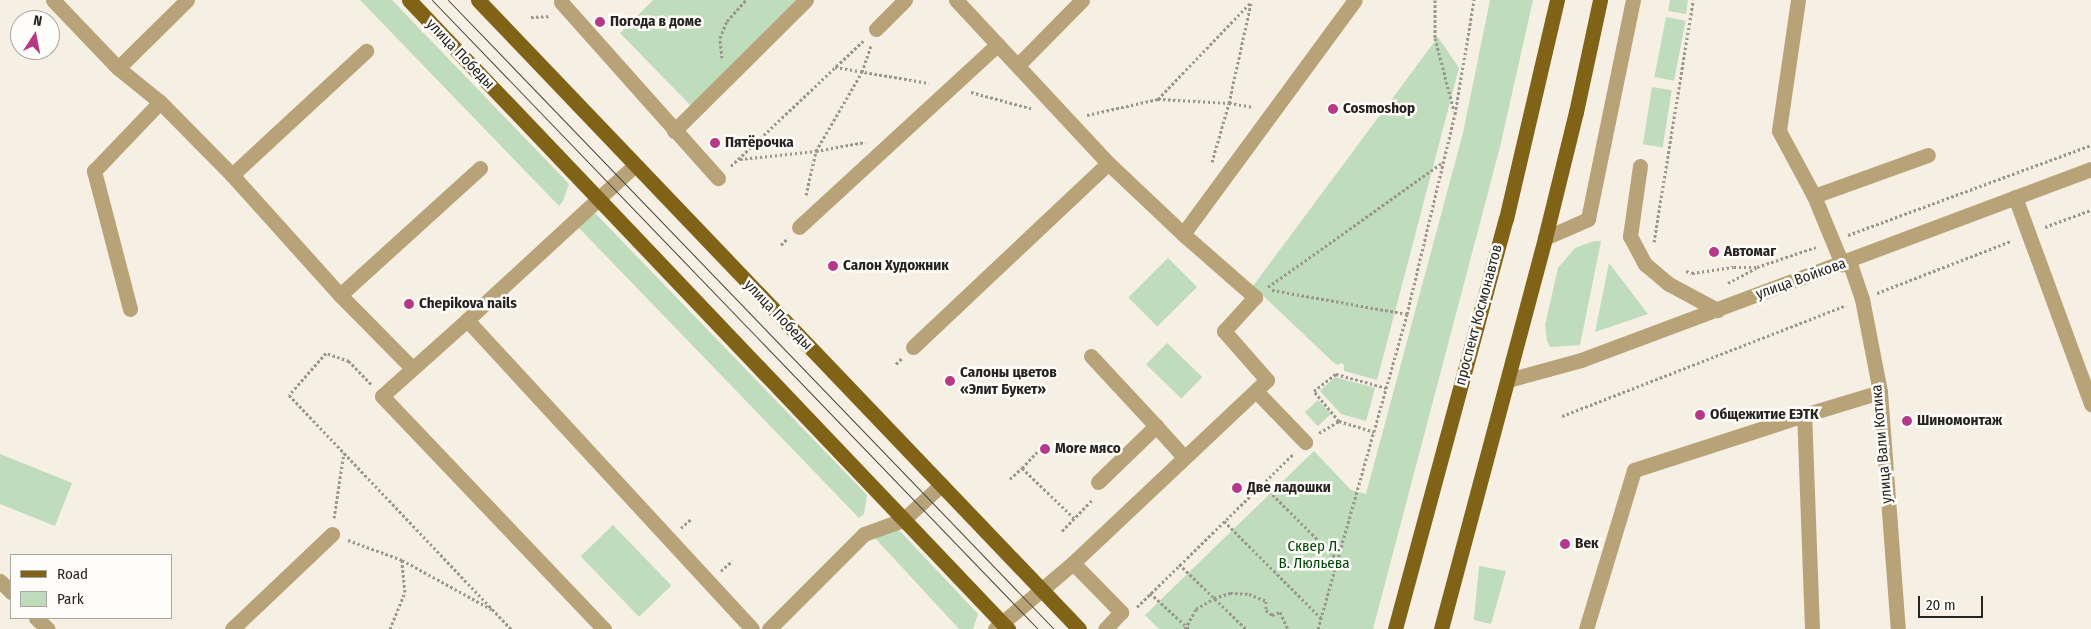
<!DOCTYPE html>
<meta charset="utf-8">
<style>
body{margin:0}
#map{position:relative;width:2091px;height:629px;overflow:hidden;background:#f6efe4;font-family:"Fira Sans Condensed",sans-serif}
div>[style]{position:absolute}
[style*='--x']{left:calc(var(--x)*1px);top:calc(var(--y)*1px);width:calc(var(--w)*1px);rotate:calc(var(--a)*1deg)}
.green>*{inset:0;background:#bfdcbd;transform-origin:0 0}
.path>*{height:3px;margin-top:-1.5px;transform-origin:0;background:repeating-linear-gradient(90deg,#9a958d 0 2.5px,transparent 0 5px)}
.minor>*{height:15px;margin:-7.5px;padding:0 7.5px;transform-origin:7.5px;border-radius:7.5px;background:#b7a377}
.major>*{height:15px;margin:-7.5px;padding:0 7.5px;transform-origin:7.5px;border-radius:7.5px;background:#816317}
.tram>*{height:1px;margin:-0.5px;padding:0 0.5px;transform-origin:0.5px;border-radius:0.5px;background:#45423d}
.dots>*{width:14px;height:14px;translate:-50% -50%;box-sizing:border-box;border:2px solid #fefdfa;border-radius:50%}
span{translate:-50% -50%;white-space:nowrap;text-align:center;line-height:1.15;-webkit-text-stroke:5px #fefdfa;paint-order:stroke}
.poi-label{font-size:15px;color:#262420;font-weight:700}
.left{translate:0 -50%;text-align:left}
.street-label{font-size:15px;color:#262420}
.park-label{font-size:15px;color:#004507}
.legend{position:absolute;left:10px;top:554px;width:162px;height:65px;box-sizing:border-box;background:#fefdfa;border:1px solid #a8a6a3;margin:0;padding:6px 9px;list-style:none;font-size:15px;color:#262420}
.legend li{display:flex;align-items:center;gap:10px;height:25px}
.legend b{width:25px;border:1px solid #a8a6a3}
.north{position:absolute;left:10px;top:10px;width:50px;height:50px;box-sizing:border-box;background:#fefdfa;border:1px solid #a8a6a3;border-radius:50%;rotate:11deg;font-size:14px;font-weight:700;line-height:20px;text-align:center;color:#262420}
.north::after{content:'';display:block;margin:auto;width:18px;height:22px;background:#b63988;clip-path:polygon(50% 0,100% 100%,50% 72%,0 100%)}
.scale{position:absolute;left:1918px;top:596px;width:65px;height:22px;box-sizing:border-box;border:2px solid #262420;border-top:0;padding-left:6px;font-size:15px;line-height:18px;white-space:nowrap;color:#262420;-webkit-text-stroke:4px #fefdfa;paint-order:stroke}
</style>
<div id="map">
<div class="green">
<i style="clip-path:polygon(360px 0,392px 0,569px 184px,563px 201px,559px 206px)"></i>
<i style="clip-path:polygon(653px 0,805px 0,694px 109px,620px 33px)"></i>
<i style="clip-path:polygon(1490px 0,1533px 0,1500px 147px,1373px 629px,1159px 629px,1145px 615px,1314px 451px,1351px 490px,1366px 494px,1463px 133px)"></i>
<i style="clip-path:polygon(1670px 0,1688px 0,1686px 14px,1668px 11px)"></i>
<i style="left:1666px;top:17px;width:20px;height:61px;rotate:11deg"></i>
<i style="clip-path:polygon(1438px 37px,1459px 68px,1377px 380px,1344px 371px,1344px 365px,1341px 363px,1338px 365px,1333px 362px,1253px 286px)"></i>
<i style="left:1652px;top:87px;width:20px;height:58px;rotate:9deg"></i>
<i style="clip-path:polygon(595px 213px,867px 495px,864px 514px,859px 518px,578px 227px)"></i>
<i style="clip-path:polygon(1594px 241px,1601px 241px,1580px 345px,1550px 347px,1547px 341px,1545px 325px,1558px 268px,1575px 248px)"></i>
<i style="left:1168px;top:258px;width:41px;height:56px;rotate:45deg"></i>
<i style="clip-path:polygon(1609px 263px,1648px 314px,1595px 332px)"></i>
<i style="left:1167px;top:343px;width:49px;height:30px;rotate:44deg"></i>
<i style="clip-path:polygon(1335px 377px,1375px 388px,1366px 421px,1341px 414px,1320px 391px)"></i>
<i style="left:1318px;top:400px;width:19px;height:18px;rotate:47deg"></i>
<i style="clip-path:polygon(0 454px,72px 483px,55px 526px,0 504px)"></i>
<i style="left:613px;top:525px;width:84px;height:45px;rotate:46deg"></i>
<i style="clip-path:polygon(896px 527px,978px 614px,973px 629px,959px 629px,874px 537px)"></i>
<i style="clip-path:polygon(1479px 566px,1506px 571px,1491px 624px,1474px 620px)"></i>
</div>
<div class="path">
<i style="--x:1435;--y:0;--w:38;--a:90"></i>
<i style="--x:1435;--y:38;--w:75;--a:75.4"></i>
<i style="--x:531;--y:17;--w:19;--a:-3"></i>
<i style="--x:722;--y:58;--w:20;--a:-96"></i>
<i style="--x:720;--y:38;--w:18;--a:-68"></i>
<i style="--x:727;--y:21;--w:28;--a:-48"></i>
<i style="--x:835;--y:67;--w:95;--a:9.7"></i>
<i style="--x:971;--y:92;--w:64;--a:15.3"></i>
<i style="--x:1158;--y:99;--w:71;--a:3.2"></i>
<i style="--x:1229;--y:103;--w:25;--a:9"></i>
<i style="--x:1087;--y:115;--w:73;--a:-12.7"></i>
<i style="--x:1158;--y:99;--w:134;--a:-46.2"></i>
<i style="--x:740;--y:159;--w:76;--a:-6"></i>
<i style="--x:816;--y:151;--w:50;--a:-10.4"></i>
<i style="--x:1212;--y:162;--w:61;--a:-73.9"></i>
<i style="--x:1229;--y:103;--w:102;--a:-77.6"></i>
<i style="--x:731;--y:166;--w:182;--a:-43.4"></i>
<i style="--x:806;--y:195;--w:45;--a:-77.2"></i>
<i style="--x:816;--y:151;--w:91;--a:-59.8"></i>
<i style="--x:862;--y:72;--w:28;--a:-71"></i>
<i style="--x:2045;--y:227;--w:49;--a:-20.3"></i>
<i style="--x:1848;--y:235;--w:259;--a:-20.3"></i>
<i style="--x:1654;--y:242;--w:245;--a:-80.8"></i>
<i style="--x:781;--y:245;--w:10;--a:-45"></i>
<i style="--x:1686;--y:271;--w:6;--a:18"></i>
<i style="--x:1692;--y:273;--w:42;--a:-8.1"></i>
<i style="--x:1734;--y:267;--w:23;--a:0"></i>
<i style="--x:1757;--y:267;--w:62;--a:-18.7"></i>
<i style="--x:1728;--y:283;--w:32;--a:-28"></i>
<i style="--x:1268;--y:287;--w:214;--a:-35.5"></i>
<i style="--x:1272;--y:290;--w:137;--a:10.1"></i>
<i style="--x:1877;--y:293;--w:144;--a:-21.2"></i>
<i style="--x:896;--y:364;--w:8;--a:-45"></i>
<i style="--x:371;--y:384;--w:32;--a:-134"></i>
<i style="--x:349;--y:361;--w:24;--a:-161"></i>
<i style="--x:326;--y:353;--w:56;--a:131.4"></i>
<i style="--x:289;--y:395;--w:323;--a:46.5"></i>
<i style="--x:1562;--y:416;--w:305;--a:-21.3"></i>
<i style="--x:1339;--y:421;--w:39;--a:-130"></i>
<i style="--x:1314;--y:391;--w:28;--a:-38"></i>
<i style="--x:1336;--y:374;--w:53;--a:15.4"></i>
<i style="--x:1319;--y:433;--w:23;--a:-31"></i>
<i style="--x:1339;--y:421;--w:37;--a:17"></i>
<i style="--x:1022;--y:468;--w:22;--a:-47"></i>
<i style="--x:1010;--y:479;--w:16;--a:-43"></i>
<i style="--x:1022;--y:468;--w:72;--a:43.9"></i>
<i style="--x:1262;--y:484;--w:107;--a:45"></i>
<i style="--x:334;--y:518;--w:66;--a:-81.3"></i>
<i style="--x:1224;--y:521;--w:137;--a:45"></i>
<i style="--x:681;--y:528;--w:13;--a:-42"></i>
<i style="--x:1062;--y:531;--w:45;--a:-45.9"></i>
<i style="--x:348;--y:540;--w:58;--a:20.3"></i>
<i style="--x:402;--y:560;--w:102;--a:28.8"></i>
<i style="--x:1179;--y:564;--w:93;--a:44.1"></i>
<i style="--x:721;--y:571;--w:15;--a:-42"></i>
<i style="--x:1150;--y:593;--w:53;--a:42.7"></i>
<i style="--x:1137;--y:607;--w:219;--a:-44.4"></i>
<i style="--x:390;--y:629;--w:40;--a:-68"></i>
<i style="--x:405;--y:592;--w:31;--a:-96"></i>
<i style="--x:1185;--y:629;--w:23;--a:-61"></i>
<i style="--x:1196;--y:609;--w:21;--a:-31"></i>
<i style="--x:1214;--y:598;--w:17;--a:-17"></i>
<i style="--x:1230;--y:593;--w:19;--a:3"></i>
<i style="--x:1249;--y:594;--w:18;--a:22"></i>
<i style="--x:1266;--y:601;--w:9;--a:90"></i>
<i style="--x:1266;--y:610;--w:8;--a:40"></i>
<i style="--x:1272;--y:615;--w:9;--a:-21"></i>
<i style="--x:1280;--y:612;--w:19;--a:65"></i>
<i style="--x:1318;--y:629;--w:327;--a:-74.2"></i>
<i style="--x:1407;--y:314;--w:206;--a:-76.5"></i>
<i style="--x:1455;--y:114;--w:116;--a:-80.5"></i>
</div>
<div class="minor">
<i style="--x:53;--y:0;--w:94;--a:46.3"></i>
<i style="--x:187;--y:0;--w:97;--a:135.4"></i>
<i style="--x:118;--y:68;--w:54;--a:39"></i>
<i style="--x:160;--y:102;--w:103;--a:45.4"></i>
<i style="--x:232;--y:175;--w:161;--a:48"></i>
<i style="--x:340;--y:295;--w:103;--a:45.4"></i>
<i style="--x:956;--y:0;--w:223;--a:47"></i>
<i style="--x:1108;--y:163;--w:103;--a:43.4"></i>
<i style="--x:1183;--y:234;--w:96;--a:41.2"></i>
<i style="--x:1255;--y:297;--w:46;--a:132.4"></i>
<i style="--x:1224;--y:331;--w:65;--a:48.7"></i>
<i style="--x:1267;--y:380;--w:267;--a:136.7"></i>
<i style="--x:1073;--y:563;--w:102;--a:139.8"></i>
<i style="--x:1798;--y:0;--w:132;--a:98.3"></i>
<i style="--x:1779;--y:131;--w:74;--a:61.7"></i>
<i style="--x:1814;--y:196;--w:74;--a:67.6"></i>
<i style="--x:561;--y:2;--w:236;--a:48.3"></i>
<i style="--x:876;--y:29;--w:41;--a:-45"></i>
<i style="--x:1018;--y:65;--w:91;--a:-45.4"></i>
<i style="--x:674;--y:131;--w:186;--a:-44.8"></i>
<i style="--x:635;--y:165;--w:229;--a:137.3"></i>
<i style="--x:467;--y:320;--w:420;--a:47.3"></i>
<i style="--x:1640;--y:166;--w:71;--a:98.1"></i>
<i style="--x:1630;--y:236;--w:32;--a:62"></i>
<i style="--x:1645;--y:264;--w:31;--a:40"></i>
<i style="--x:1669;--y:284;--w:55;--a:28.4"></i>
<i style="--x:232;--y:175;--w:183;--a:-42.8"></i>
<i style="--x:1814;--y:196;--w:121;--a:-19.8"></i>
<i style="--x:2015;--y:197;--w:221;--a:69.8"></i>
<i style="--x:799;--y:227;--w:270;--a:-42.6"></i>
<i style="--x:1183;--y:234;--w:290;--a:-53.7"></i>
<i style="--x:1545;--y:238;--w:47;--a:-23.8"></i>
<i style="--x:1588;--y:219;--w:224;--a:-78.4"></i>
<i style="--x:1849;--y:261;--w:40;--a:71.1"></i>
<i style="--x:1862;--y:299;--w:95;--a:79"></i>
<i style="--x:1880;--y:392;--w:238;--a:85.7"></i>
<i style="--x:340;--y:295;--w:189;--a:-42.2"></i>
<i style="--x:130;--y:309;--w:143;--a:-104.6"></i>
<i style="--x:94;--y:171;--w:95;--a:-46.3"></i>
<i style="--x:467;--y:320;--w:114;--a:138.2"></i>
<i style="--x:382;--y:396;--w:322;--a:46.4"></i>
<i style="--x:913;--y:347;--w:268;--a:-43.3"></i>
<i style="--x:1091;--y:356;--w:96;--a:47.1"></i>
<i style="--x:1508;--y:380;--w:76;--a:-15.3"></i>
<i style="--x:1581;--y:360;--w:545;--a:-20.53"></i>
<i style="--x:1256;--y:391;--w:71;--a:46.1"></i>
<i style="--x:1098;--y:482;--w:81;--a:-44"></i>
<i style="--x:1156;--y:426;--w:42;--a:47.9"></i>
<i style="--x:1073;--y:563;--w:69;--a:45.6"></i>
<i style="--x:1121;--y:612;--w:23;--a:133"></i>
<i style="--x:0;--y:581;--w:16;--a:45"></i>
<i style="--x:36;--y:618;--w:16;--a:43"></i>
<i style="--x:232;--y:629;--w:138;--a:-43.5"></i>
<i style="--x:769;--y:629;--w:134;--a:-45"></i>
<i style="--x:864;--y:534;--w:41;--a:-19.7"></i>
<i style="--x:903;--y:520;--w:52;--a:-42.6"></i>
<i style="--x:1586;--y:629;--w:166;--a:-73.2"></i>
<i style="--x:1634;--y:470;--w:179;--a:-17.9"></i>
<i style="--x:1812;--y:629;--w:214;--a:-92.1"></i>
<i style="--x:1804;--y:415;--w:79;--a:-16.8"></i>
</div>
<div class="major">
<i style="--x:409;--y:0;--w:869;--a:46.4"></i>
<i style="--x:478;--y:0;--w:870;--a:46.3"></i>
<i style="--x:1395;--y:629;--w:425;--a:-74.9"></i>
<i style="--x:1506;--y:219;--w:225;--a:-76.9"></i>
<i style="--x:1441;--y:629;--w:405;--a:-75.1"></i>
<i style="--x:1545;--y:238;--w:130;--a:-76.2"></i>
<i style="--x:1576;--y:112;--w:115;--a:-77.9"></i>
</div>
<div class="tram">
<i style="--x:432;--y:0;--w:873;--a:46.07"></i>
<i style="--x:448;--y:0;--w:873;--a:46.07"></i>
</div>
<div class="dots">
<i style="left:600px;top:22px;background:#b63988"></i>
<i style="left:1333px;top:109px;background:#b63988"></i>
<i style="left:715px;top:143px;background:#b63988"></i>
<i style="left:1714px;top:252px;background:#b63988"></i>
<i style="left:833px;top:266px;background:#b63988"></i>
<i style="left:409px;top:304px;background:#b63988"></i>
<i style="left:950px;top:381px;background:#b63988"></i>
<i style="left:1700px;top:415px;background:#b63988"></i>
<i style="left:1907px;top:421px;background:#b63988"></i>
<i style="left:1045px;top:449px;background:#b63988"></i>
<i style="left:1237px;top:488px;background:#b63988"></i>
<i style="left:1565px;top:544px;background:#b63988"></i>
</div>
<div class="poi-label">
<span class="left" style="left:610px;top:22px">Погода в доме</span>
<span class="left" style="left:1343px;top:109px">Cosmoshop</span>
<span class="left" style="left:725px;top:143px">Пятёрочка</span>
<span class="left" style="left:1724px;top:252px">Автомаг</span>
<span class="left" style="left:843px;top:266px">Салон Художник</span>
<span class="left" style="left:419px;top:304px">Chepikova nails</span>
<span class="left" style="left:960px;top:381px">Салоны цветов<br>«Элит Букет»</span>
<span class="left" style="left:1710px;top:415px">Общежитие ЕЭТК</span>
<span class="left" style="left:1917px;top:421px">Шиномонтаж</span>
<span class="left" style="left:1055px;top:449px">More мясо</span>
<span class="left" style="left:1247px;top:488px">Две ладошки</span>
<span class="left" style="left:1575px;top:544px">Век</span>
</div>
<div class="street-label">
<span style="left:460px;top:54px;rotate:46deg">улица Победы</span>
<span style="left:1801px;top:279px;rotate:-20deg">улица Войкова</span>
<span style="left:778px;top:315px;rotate:46deg">улица Победы</span>
<span style="left:1479px;top:315px;rotate:-75deg">проспект Космонавтов</span>
<span style="left:1882px;top:444px;rotate:-95deg">улица Вали Котика</span>
</div>
<div class="park-label">
<span style="left:1314px;top:555px">Сквер Л.<br>В. Люльева</span>
</div>
<ul class="legend">
<li><b style="height:6px;background:#816317"></b>Road</li>
<li><b style="height:14px;background:#bfdcbd"></b>Park</li>
</ul>
<div class="north">N</div>
<div class="scale">20 m</div>
</div>
